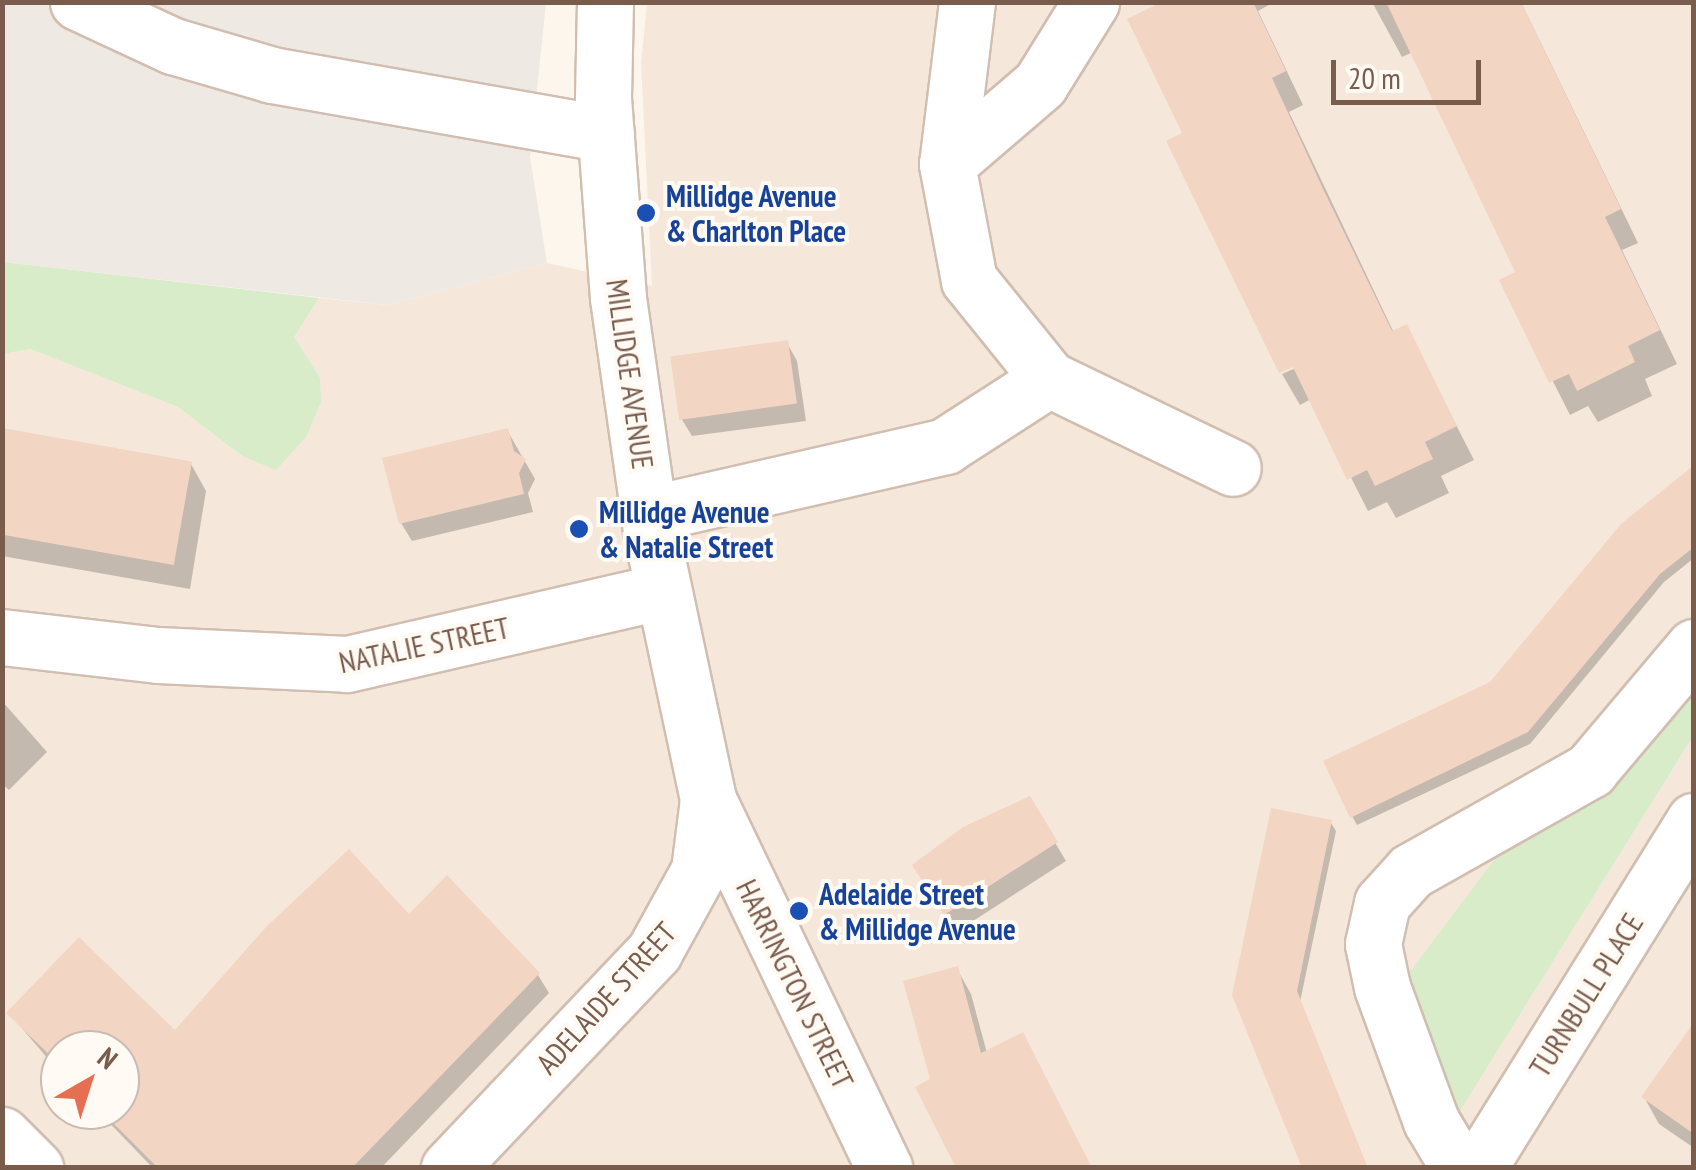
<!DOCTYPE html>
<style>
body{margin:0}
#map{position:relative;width:1696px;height:1170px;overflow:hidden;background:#fdf6ec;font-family:"PT Sans Narrow",sans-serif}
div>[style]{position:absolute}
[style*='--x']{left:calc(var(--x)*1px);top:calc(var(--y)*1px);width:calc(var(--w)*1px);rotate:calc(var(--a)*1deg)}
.residential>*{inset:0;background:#f5e8da}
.industrial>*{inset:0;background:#efe9e4}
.green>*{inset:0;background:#d8ecc9}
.shadow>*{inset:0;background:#0003}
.building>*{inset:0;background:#f3d5c3;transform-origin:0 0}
.roads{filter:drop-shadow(2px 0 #d1beb0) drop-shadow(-2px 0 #d1beb0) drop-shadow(0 2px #d1beb0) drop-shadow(0 -2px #d1beb0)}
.minor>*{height:55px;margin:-27.5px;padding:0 27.5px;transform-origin:27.5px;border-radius:27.5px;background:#fff}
.dots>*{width:28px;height:28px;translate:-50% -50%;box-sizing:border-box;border:5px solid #fffaf3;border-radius:50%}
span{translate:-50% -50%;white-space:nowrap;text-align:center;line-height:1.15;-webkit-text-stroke:8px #fffaf3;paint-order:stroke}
.transit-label{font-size:30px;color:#164399;font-weight:700}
.left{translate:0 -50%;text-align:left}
.street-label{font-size:30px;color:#7a5c4d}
.frame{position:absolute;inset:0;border:5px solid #7a5c4d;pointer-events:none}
.north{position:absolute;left:40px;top:1030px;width:100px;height:100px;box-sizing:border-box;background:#fffaf3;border:2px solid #cabbb1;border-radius:50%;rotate:39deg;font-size:28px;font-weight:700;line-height:40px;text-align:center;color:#7a5c4d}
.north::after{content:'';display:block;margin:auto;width:35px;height:45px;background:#e76f51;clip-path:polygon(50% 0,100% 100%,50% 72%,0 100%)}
.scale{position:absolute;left:1331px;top:60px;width:150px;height:45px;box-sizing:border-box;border:5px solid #7a5c4d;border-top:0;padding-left:12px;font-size:30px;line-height:35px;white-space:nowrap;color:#7a5c4d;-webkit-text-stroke:8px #fffaf3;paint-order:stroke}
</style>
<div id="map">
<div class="residential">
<i style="clip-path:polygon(evenodd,647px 3px,1693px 3px,1693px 1167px,3px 1168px,3px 354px,30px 349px,178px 407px,242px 456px,319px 378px,293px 337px,319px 298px,388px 305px,547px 263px,652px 286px,641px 63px,647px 3px,60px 1050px,120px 1050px,120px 1110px,60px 1110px,60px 1050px)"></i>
</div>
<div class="industrial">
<i style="clip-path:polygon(2px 3px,546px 3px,530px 157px,547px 263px,388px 305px,3px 262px)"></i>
</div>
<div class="green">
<i style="clip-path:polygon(3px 262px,319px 298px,294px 337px,320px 378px,321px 402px,306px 437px,276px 470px,242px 456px,178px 407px,30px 349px,3px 354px)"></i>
<i style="clip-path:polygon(1693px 683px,1693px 736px,1458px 1114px,1416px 1018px,1409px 973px,1494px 860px,1587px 802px)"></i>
</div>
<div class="shadow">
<i style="clip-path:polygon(1154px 2px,1274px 2px,1258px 11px,1303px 105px,1289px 112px,1394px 333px,1406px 327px,1474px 460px,1441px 476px,1449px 493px,1396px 518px,1387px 502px,1368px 511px,1311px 399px,1300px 405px,1282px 374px,1305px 364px,1186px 134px)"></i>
<i style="clip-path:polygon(1372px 2px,1521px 2px,1638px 243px,1622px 250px,1677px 364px,1645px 379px,1652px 396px,1598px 422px,1588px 406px,1570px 415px,1502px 281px,1518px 273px,1413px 52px,1402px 57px)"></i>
<i style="clip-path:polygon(787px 343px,797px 361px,806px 421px,692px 436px,681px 418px)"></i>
<i style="clip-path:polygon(507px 430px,535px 479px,528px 493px,533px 512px,412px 541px,401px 523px)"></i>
<i style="clip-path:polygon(2px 443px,191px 464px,206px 491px,190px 589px,2px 556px)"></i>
<i style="clip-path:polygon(1694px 468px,1694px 558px,1664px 582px,1530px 744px,1357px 825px,1352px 816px,1491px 684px)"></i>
<i style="clip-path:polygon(2px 701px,47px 752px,9px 790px,2px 784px)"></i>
<i style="clip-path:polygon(1029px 799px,1066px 861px,956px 932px,925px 883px)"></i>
<i style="clip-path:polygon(1331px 823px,1336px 831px,1300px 1002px,1235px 995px)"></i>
<i style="clip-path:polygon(409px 917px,538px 975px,549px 993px,381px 1168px,153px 1168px,97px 1110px,120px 1110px,120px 1050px,60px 1050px,60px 1073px,9px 1013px,175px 1034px)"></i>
<i style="clip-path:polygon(957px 969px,971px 994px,987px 1053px,933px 1081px)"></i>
<i style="clip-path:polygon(1694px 1054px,1694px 1148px,1659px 1124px,1644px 1097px)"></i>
</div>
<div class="building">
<i style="clip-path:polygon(1162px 2px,1253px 2px,1286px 71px,1272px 78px,1325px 193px,1392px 331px,1407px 324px,1457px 426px,1425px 442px,1433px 459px,1375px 486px,1367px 470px,1347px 480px,1293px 367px,1279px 373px,1166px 141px,1182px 133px,1127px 19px)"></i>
<i style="clip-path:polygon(1386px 2px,1521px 2px,1621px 209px,1605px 217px,1660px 330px,1628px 346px,1635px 362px,1577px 391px,1569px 374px,1549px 383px,1499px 280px,1515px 272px)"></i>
<i style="left:788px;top:340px;width:64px;height:119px;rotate:82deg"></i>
<i style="left:2px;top:428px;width:193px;height:105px;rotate:10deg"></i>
<i style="clip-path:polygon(508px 428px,514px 451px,526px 459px,519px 473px,524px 494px,399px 524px,382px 458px)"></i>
<i style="clip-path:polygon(1694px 465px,1694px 547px,1660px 574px,1528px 732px,1350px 818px,1323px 761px,1490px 682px,1621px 524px)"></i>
<i style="clip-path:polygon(1030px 796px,1058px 842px,944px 915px,912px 865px,963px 827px)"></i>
<i style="clip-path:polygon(1271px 808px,1332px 820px,1297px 991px,1368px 1168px,1302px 1168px,1232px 995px)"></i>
<i style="clip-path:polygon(349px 849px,409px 914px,447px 875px,540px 973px,352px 1168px,158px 1168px,100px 1110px,120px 1110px,120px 1050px,60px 1050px,60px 1065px,6px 1013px,79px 937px,175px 1030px,266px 927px)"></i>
<i style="clip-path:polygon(958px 966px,981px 1053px,1023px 1032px,1092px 1168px,956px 1168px,915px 1087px,930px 1079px,903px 981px)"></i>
<i style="clip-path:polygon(1694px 1022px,1694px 1134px,1641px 1097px)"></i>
</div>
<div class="roads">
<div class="minor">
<i style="--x:78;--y:2;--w:105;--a:24.9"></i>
<i style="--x:173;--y:46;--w:103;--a:16.3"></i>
<i style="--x:272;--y:75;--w:339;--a:10"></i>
<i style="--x:605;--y:2;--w:96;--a:91.2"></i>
<i style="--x:603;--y:98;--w:201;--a:85.7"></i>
<i style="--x:618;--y:298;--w:235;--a:81.9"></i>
<i style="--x:651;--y:531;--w:275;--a:78"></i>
<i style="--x:708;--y:800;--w:408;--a:64.4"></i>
<i style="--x:967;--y:2;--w:163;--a:97"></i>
<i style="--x:947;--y:164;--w:118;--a:79.3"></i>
<i style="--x:969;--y:280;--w:127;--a:51.1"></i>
<i style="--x:1049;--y:379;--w:204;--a:25.8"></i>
<i style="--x:947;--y:164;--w:123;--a:-40.7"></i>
<i style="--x:1040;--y:84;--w:97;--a:-58.1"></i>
<i style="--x:649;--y:514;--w:304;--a:-12.9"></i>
<i style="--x:945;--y:446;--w:124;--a:-32.8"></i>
<i style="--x:2;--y:637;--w:157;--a:6.6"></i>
<i style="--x:158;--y:655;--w:189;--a:2.7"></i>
<i style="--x:347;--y:664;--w:324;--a:-13"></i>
<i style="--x:2;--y:1135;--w:47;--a:45"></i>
<i style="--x:449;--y:1168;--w:298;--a:-46.5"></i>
<i style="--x:654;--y:952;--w:94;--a:-61.2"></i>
<i style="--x:699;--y:870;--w:71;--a:-82.7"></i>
<i style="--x:1459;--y:1168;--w:55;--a:-120.8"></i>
<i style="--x:1431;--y:1121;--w:143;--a:-110.1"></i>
<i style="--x:1382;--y:987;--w:44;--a:-101.8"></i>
<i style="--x:1373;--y:944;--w:42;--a:-77.6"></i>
<i style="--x:1382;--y:903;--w:43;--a:-47.8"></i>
<i style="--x:1411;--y:871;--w:206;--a:-29.4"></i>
<i style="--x:1590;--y:770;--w:161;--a:-49.8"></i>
<i style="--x:1478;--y:1168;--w:409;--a:-58.1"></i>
</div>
</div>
<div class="dots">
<i style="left:646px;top:213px;background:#1a4fb4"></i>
<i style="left:579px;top:529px;background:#1a4fb4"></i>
<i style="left:799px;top:911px;background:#1a4fb4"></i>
</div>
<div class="transit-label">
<span class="left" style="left:666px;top:213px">Millidge Avenue<br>&amp; Charlton Place</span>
<span class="left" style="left:599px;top:529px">Millidge Avenue<br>&amp; Natalie Street</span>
<span class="left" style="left:819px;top:911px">Adelaide Street<br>&amp; Millidge Avenue</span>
</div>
<div class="street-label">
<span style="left:630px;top:374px;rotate:82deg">MILLIDGE AVENUE</span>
<span style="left:424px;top:645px;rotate:-12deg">NATALIE STREET</span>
<span style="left:795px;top:984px;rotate:64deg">HARRINGTON STREET</span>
<span style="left:1586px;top:995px;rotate:-58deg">TURNBULL PLACE</span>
<span style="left:606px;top:998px;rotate:-48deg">ADELAIDE STREET</span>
</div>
<div class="frame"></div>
<div class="north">N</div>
<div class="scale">20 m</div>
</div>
